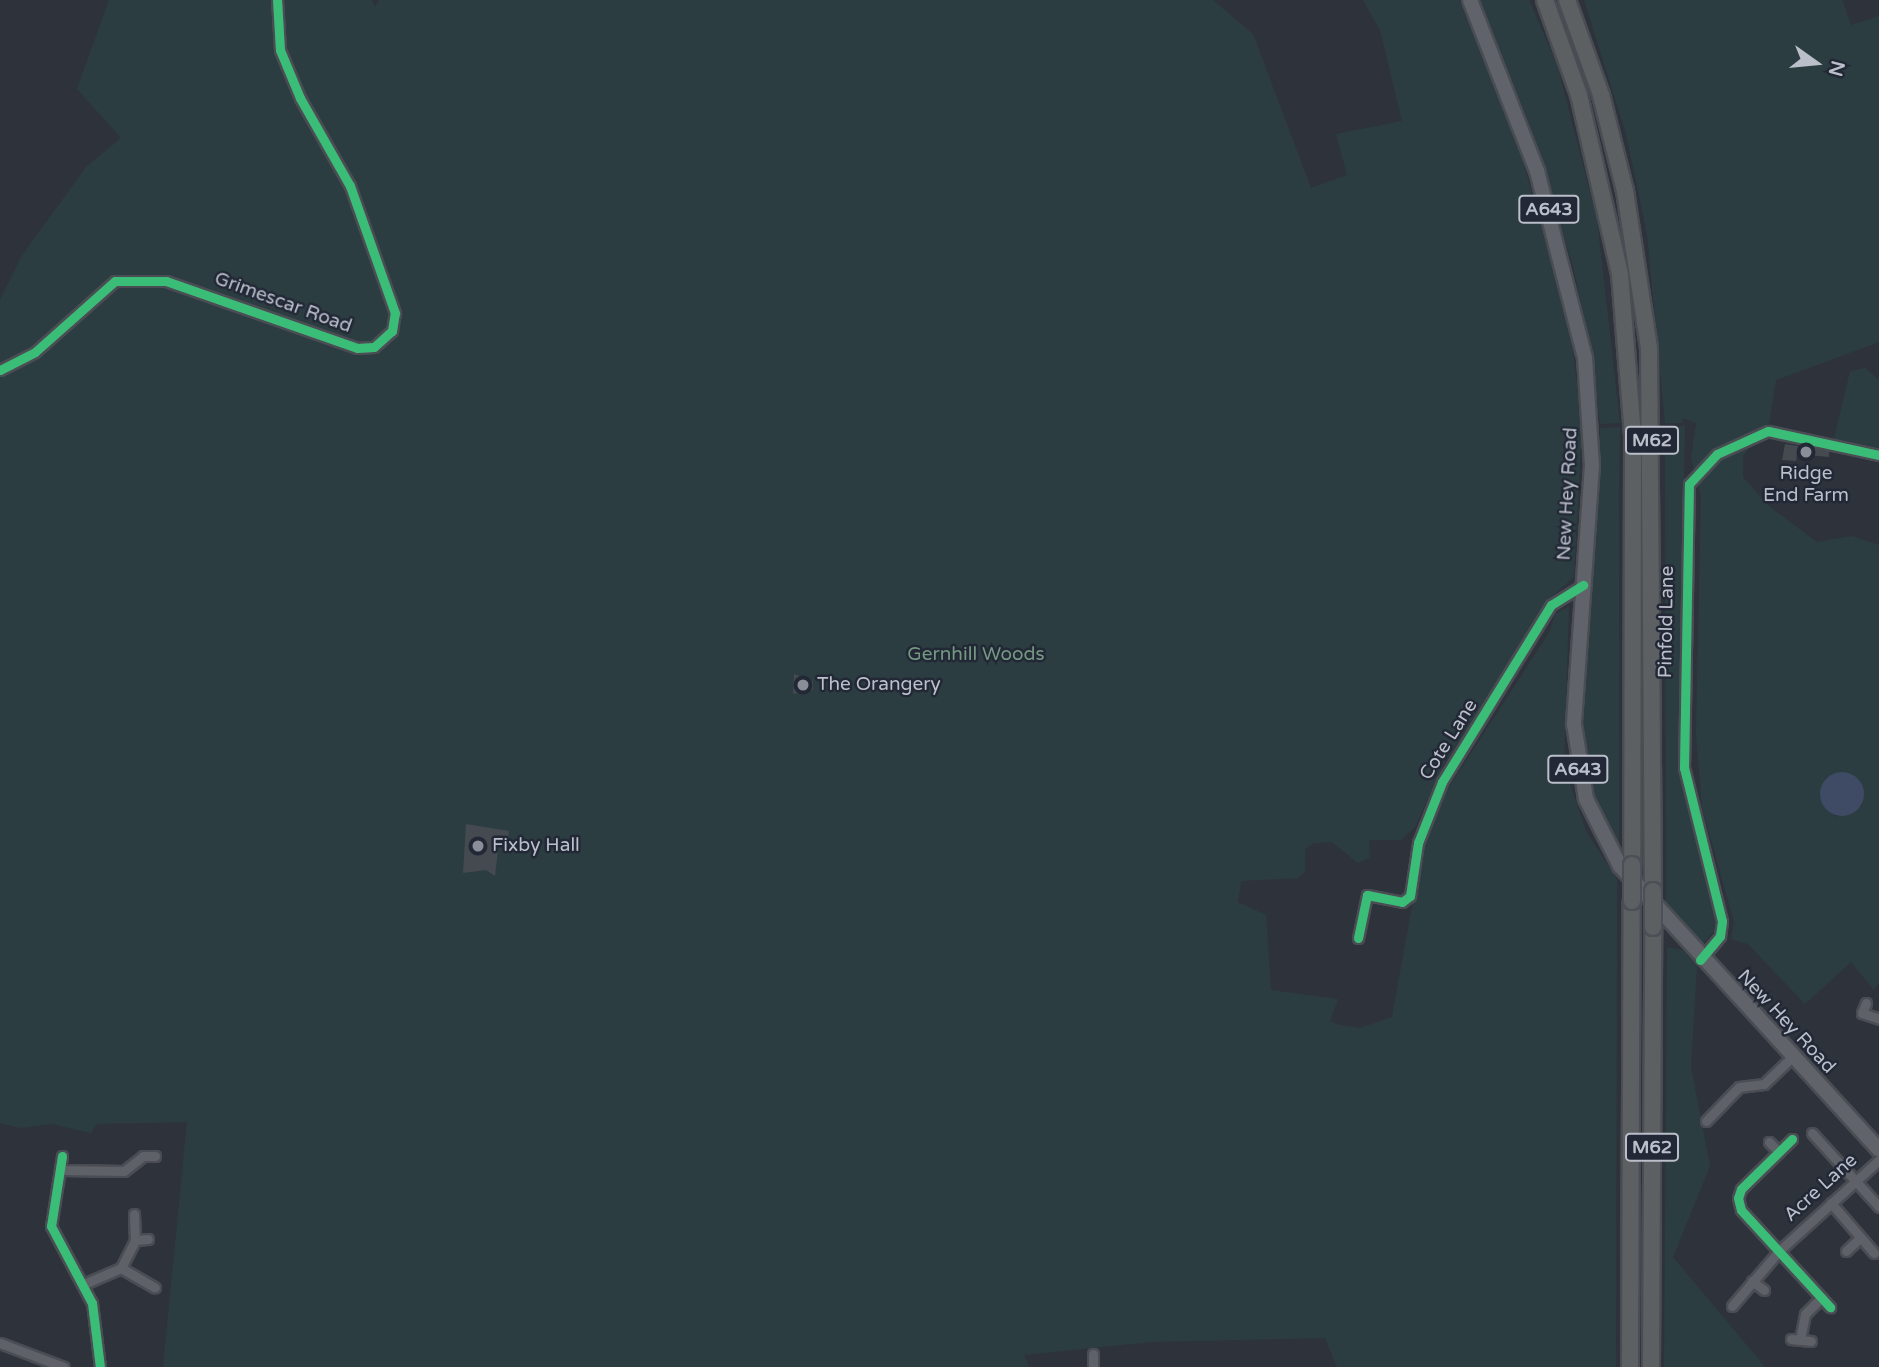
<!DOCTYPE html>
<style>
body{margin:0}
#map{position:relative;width:1879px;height:1367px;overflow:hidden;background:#2e323b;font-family:"Varela Round",sans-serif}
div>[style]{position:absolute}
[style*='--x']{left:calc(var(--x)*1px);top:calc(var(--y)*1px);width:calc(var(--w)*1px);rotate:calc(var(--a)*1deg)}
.green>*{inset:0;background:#2c3d41}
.water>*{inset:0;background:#3f4b64}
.round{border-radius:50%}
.building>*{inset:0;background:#454950}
.roads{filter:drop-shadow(2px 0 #4a4d54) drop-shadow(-2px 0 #4a4d54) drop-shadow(0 2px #4a4d54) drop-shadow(0 -2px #4a4d54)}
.minor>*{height:9px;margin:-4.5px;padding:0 4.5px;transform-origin:4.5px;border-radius:4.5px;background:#5e6168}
.primary>*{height:14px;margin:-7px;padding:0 7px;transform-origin:7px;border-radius:7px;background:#60646a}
.motorway>*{height:16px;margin:-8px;padding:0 8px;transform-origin:8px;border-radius:8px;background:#5d6062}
.bridges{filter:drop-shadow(2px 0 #4b4f57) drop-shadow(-2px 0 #4b4f57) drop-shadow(0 2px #4b4f57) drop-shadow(0 -2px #4b4f57)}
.motorway-bridge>*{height:16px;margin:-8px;padding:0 8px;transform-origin:8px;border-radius:8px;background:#5d6062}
.cycleway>*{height:9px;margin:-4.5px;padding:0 4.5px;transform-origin:4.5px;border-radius:4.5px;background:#3abd76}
.dots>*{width:19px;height:19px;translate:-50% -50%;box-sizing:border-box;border:4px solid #222836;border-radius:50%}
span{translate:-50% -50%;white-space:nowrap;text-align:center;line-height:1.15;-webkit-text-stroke:5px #222836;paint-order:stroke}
.shield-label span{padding:2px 5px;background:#222836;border:2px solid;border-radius:5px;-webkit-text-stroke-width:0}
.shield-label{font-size:18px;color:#babfca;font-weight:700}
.street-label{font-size:19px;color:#babfca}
.poi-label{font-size:19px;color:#babfca}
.left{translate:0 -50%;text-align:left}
.park-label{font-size:19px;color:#749980}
.north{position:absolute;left:1781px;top:28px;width:70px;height:70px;-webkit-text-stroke:5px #222836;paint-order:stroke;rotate:105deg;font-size:19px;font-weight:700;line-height:28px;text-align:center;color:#babfca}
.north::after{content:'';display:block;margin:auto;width:24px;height:32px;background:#babfca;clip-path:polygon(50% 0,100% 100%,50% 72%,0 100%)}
</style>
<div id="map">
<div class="green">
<i style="clip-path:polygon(109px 0,372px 0,375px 7px,379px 0,1213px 0,1253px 34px,1311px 188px,1347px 175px,1336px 134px,1402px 121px,1380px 30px,1363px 0,1459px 0,1516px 136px,1571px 333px,1582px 429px,1574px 577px,1548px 600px,1444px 764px,1415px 827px,1401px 840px,1369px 840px,1370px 858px,1358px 863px,1332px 842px,1314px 843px,1305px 849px,1305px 872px,1298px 878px,1241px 881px,1238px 902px,1266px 915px,1271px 990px,1338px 999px,1330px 1021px,1339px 1025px,1360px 1028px,1392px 1017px,1424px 840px,1438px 804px,1549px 633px,1555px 614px,1569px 606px,1564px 766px,1586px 831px,1617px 879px,1616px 1367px,1337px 1367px,1325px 1338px,1151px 1342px,1024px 1355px,1029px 1367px,163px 1367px,187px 1122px,96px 1124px,91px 1133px,53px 1124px,20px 1128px,0 1123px,0 300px,21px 257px,86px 167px,121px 138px,77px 89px)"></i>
<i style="clip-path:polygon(1479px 0,1529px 0,1557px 64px,1597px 219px,1620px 423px,1600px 424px,1592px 354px,1573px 266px,1529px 123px)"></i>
<i style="clip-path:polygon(evenodd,1584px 0,1842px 0,1851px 25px,1879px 16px,1879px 342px,1776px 380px,1769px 424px,1834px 439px,1850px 371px,1865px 368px,1879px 380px,1879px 460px,1767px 439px,1753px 442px,1743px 456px,1743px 477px,1770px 507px,1817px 542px,1852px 536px,1879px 545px,1879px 983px,1874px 990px,1851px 962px,1805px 1004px,1748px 944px,1731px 939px,1734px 922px,1702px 808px,1696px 734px,1701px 496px,1691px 459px,1696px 423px,1683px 418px,1682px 423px,1665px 423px,1647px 234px,1626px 134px,1584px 0,1840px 774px,1863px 805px,1835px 817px,1820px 793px,1826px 778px,1840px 774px)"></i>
<i style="clip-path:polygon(1665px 426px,1685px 426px,1679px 756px,1718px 926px,1703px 944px,1666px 908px)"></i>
<i style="clip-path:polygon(1620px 427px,1619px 496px,1619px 855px,1591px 790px,1582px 715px,1600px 428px)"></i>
<i style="clip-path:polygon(1667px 947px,1682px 950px,1697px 964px,1691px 1067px,1710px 1166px,1673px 1257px,1765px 1367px,1664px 1367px)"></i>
</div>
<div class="water">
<i class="round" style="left:1820px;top:772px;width:44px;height:44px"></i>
</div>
<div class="building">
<i style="clip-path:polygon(1785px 444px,1829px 451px,1829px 457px,1797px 454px,1796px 461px,1782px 460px)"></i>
<i style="clip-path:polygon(794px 674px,813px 681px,813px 690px,793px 694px)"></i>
<i style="clip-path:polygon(466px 824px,509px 831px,508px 841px,499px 841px,495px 876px,486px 870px,463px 873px)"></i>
</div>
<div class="roads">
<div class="minor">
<i style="--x:0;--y:370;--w:39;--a:-27"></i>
<i style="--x:35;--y:352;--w:107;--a:-41.6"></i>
<i style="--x:115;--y:281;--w:51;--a:0"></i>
<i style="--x:166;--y:281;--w:202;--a:19.3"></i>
<i style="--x:357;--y:348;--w:17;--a:-3"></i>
<i style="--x:374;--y:347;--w:24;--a:-42"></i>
<i style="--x:392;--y:331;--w:18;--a:-81"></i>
<i style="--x:395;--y:313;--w:135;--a:-109.5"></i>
<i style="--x:350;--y:186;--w:101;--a:-119.6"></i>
<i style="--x:300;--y:98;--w:52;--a:-112.6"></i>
<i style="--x:280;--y:50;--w:50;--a:-93.4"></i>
<i style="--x:1358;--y:938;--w:44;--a:-78.2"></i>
<i style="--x:1367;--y:895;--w:36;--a:11"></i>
<i style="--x:1402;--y:902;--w:10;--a:-37"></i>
<i style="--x:1410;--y:896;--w:54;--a:-81.4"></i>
<i style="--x:1418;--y:843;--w:66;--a:-68.5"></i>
<i style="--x:1442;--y:782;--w:208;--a:-58.4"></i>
<i style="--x:1551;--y:605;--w:38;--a:-32"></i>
<i style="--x:1701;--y:959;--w:30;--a:-50"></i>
<i style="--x:1720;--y:936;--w:15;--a:-82"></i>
<i style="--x:1722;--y:921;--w:158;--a:-103.9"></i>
<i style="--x:1684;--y:768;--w:284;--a:-89"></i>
<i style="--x:1689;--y:484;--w:41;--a:-47"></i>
<i style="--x:1717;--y:454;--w:56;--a:-24.3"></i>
<i style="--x:1768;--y:431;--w:114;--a:12.2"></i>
<i style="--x:1866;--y:1003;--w:11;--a:112"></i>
<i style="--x:1862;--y:1013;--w:18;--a:19"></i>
<i style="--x:1706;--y:1121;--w:47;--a:-45.9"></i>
<i style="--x:1739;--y:1087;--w:25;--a:-7"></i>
<i style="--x:1764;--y:1084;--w:39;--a:-44"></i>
<i style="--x:1812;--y:1133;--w:100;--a:47.8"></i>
<i style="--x:1792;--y:1139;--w:71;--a:135.6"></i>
<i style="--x:1741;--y:1189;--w:9;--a:108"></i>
<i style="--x:1738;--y:1198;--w:12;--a:76"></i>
<i style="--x:1741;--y:1210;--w:132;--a:47.5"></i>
<i style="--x:1769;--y:1142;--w:14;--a:45"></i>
<i style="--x:62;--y:1156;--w:71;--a:98.9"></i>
<i style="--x:51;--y:1226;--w:87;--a:62"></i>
<i style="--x:92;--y:1303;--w:64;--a:82.9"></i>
<i style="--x:61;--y:1170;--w:63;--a:0.9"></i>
<i style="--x:124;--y:1171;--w:24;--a:-38"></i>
<i style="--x:143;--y:1156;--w:12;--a:0"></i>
<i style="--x:1831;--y:1203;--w:66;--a:49.3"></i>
<i style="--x:134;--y:1214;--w:26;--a:88"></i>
<i style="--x:1846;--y:1251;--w:19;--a:-43"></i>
<i style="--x:121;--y:1268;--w:39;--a:30"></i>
<i style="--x:1752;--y:1281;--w:15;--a:37"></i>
<i style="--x:84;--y:1284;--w:40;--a:-23.4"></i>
<i style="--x:121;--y:1268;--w:31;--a:-63"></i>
<i style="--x:135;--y:1240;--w:13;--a:-4"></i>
<i style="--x:1732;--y:1306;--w:72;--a:-49.5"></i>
<i style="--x:1779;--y:1251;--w:135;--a:-42.3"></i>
<i style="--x:1791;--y:1339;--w:20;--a:6"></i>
<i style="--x:1800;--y:1340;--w:26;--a:-79"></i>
<i style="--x:1805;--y:1314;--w:23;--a:-45"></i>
<i style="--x:0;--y:1343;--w:68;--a:20.6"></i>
<i style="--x:1093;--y:1354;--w:13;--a:90"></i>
</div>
<div class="primary">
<i style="--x:1470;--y:0;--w:184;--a:68.6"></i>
<i style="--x:1537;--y:171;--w:193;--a:75.6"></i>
<i style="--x:1585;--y:358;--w:107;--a:86.3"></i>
<i style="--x:1592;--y:465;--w:260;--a:94"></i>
<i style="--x:1574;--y:724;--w:76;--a:80.9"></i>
<i style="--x:1586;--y:799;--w:75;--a:63.1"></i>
<i style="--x:1620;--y:866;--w:384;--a:47.6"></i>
</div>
<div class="motorway">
<i style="--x:1545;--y:0;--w:101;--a:70.3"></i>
<i style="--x:1579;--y:95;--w:184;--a:77.1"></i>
<i style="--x:1620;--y:274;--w:162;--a:85.4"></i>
<i style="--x:1633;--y:435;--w:430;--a:90.1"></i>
<i style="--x:1567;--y:0;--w:101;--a:70.3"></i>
<i style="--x:1601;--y:95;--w:99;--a:76"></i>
<i style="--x:1625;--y:191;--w:159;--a:81.3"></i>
<i style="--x:1649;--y:348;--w:543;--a:89.58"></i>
<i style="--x:1630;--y:1367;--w:466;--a:-89.8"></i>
<i style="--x:1651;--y:1367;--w:440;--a:-89.7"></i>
</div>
</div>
<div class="bridges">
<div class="motorway-bridge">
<i style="--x:1632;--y:901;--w:36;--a:-90"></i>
<i style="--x:1653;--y:927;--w:36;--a:-90"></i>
</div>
</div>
<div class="cycleway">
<i style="--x:0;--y:370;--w:39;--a:-27"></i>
<i style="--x:35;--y:352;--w:107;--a:-41.6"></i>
<i style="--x:115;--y:281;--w:51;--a:0"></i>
<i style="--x:166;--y:281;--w:202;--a:19.3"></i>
<i style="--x:357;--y:348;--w:17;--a:-3"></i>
<i style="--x:374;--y:347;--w:24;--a:-42"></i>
<i style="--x:392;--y:331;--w:18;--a:-81"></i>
<i style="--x:395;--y:313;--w:135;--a:-109.5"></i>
<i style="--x:350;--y:186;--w:101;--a:-119.6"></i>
<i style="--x:300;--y:98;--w:52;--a:-112.6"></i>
<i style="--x:280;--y:50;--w:50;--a:-93.4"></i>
<i style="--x:1358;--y:938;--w:44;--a:-78.2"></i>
<i style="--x:1367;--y:895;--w:36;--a:11"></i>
<i style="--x:1402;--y:902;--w:10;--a:-37"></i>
<i style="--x:1410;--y:896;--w:54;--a:-81.4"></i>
<i style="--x:1418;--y:843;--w:66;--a:-68.5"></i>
<i style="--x:1442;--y:782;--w:208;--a:-58.4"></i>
<i style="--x:1551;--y:605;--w:38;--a:-32"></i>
<i style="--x:1700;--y:960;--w:31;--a:-50"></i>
<i style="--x:1720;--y:936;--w:15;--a:-82"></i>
<i style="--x:1722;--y:921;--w:158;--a:-103.9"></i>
<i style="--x:1684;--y:768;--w:284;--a:-89"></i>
<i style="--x:1689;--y:484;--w:41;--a:-47"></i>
<i style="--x:1717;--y:454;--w:56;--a:-24.3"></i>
<i style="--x:1768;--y:431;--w:114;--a:12.2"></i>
<i style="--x:1792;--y:1139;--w:71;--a:135.6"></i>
<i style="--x:1741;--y:1189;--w:9;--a:108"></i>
<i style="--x:1738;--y:1198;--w:12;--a:76"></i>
<i style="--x:1741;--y:1210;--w:132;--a:47.5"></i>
<i style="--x:62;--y:1156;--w:71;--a:98.9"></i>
<i style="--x:51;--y:1226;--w:87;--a:62"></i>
<i style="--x:92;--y:1303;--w:64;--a:82.9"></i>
</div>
<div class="dots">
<i style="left:1806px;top:452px;background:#898e98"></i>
<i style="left:803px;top:685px;background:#898e98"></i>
<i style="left:478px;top:846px;background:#898e98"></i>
</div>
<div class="shield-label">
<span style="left:1549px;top:209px">A643</span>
<span style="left:1652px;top:440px">M62</span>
<span style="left:1578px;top:769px">A643</span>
<span style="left:1652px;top:1147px">M62</span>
</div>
<div class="street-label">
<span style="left:283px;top:303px;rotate:20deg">Grimescar Road</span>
<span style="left:1568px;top:494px;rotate:-87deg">New Hey Road</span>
<span style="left:1667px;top:622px;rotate:-89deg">Pinfold Lane</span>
<span style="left:1449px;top:740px;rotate:-58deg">Cote Lane</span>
<span style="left:1786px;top:1022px;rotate:47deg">New Hey Road</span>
<span style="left:1821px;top:1188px;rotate:-42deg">Acre Lane</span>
</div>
<div class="poi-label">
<span style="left:1806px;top:485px">Ridge<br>End Farm</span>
<span class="left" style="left:817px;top:685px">The Orangery</span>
<span class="left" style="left:492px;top:846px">Fixby Hall</span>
</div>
<div class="park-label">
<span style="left:976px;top:655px">Gernhill Woods</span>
</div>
<div class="north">N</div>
</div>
